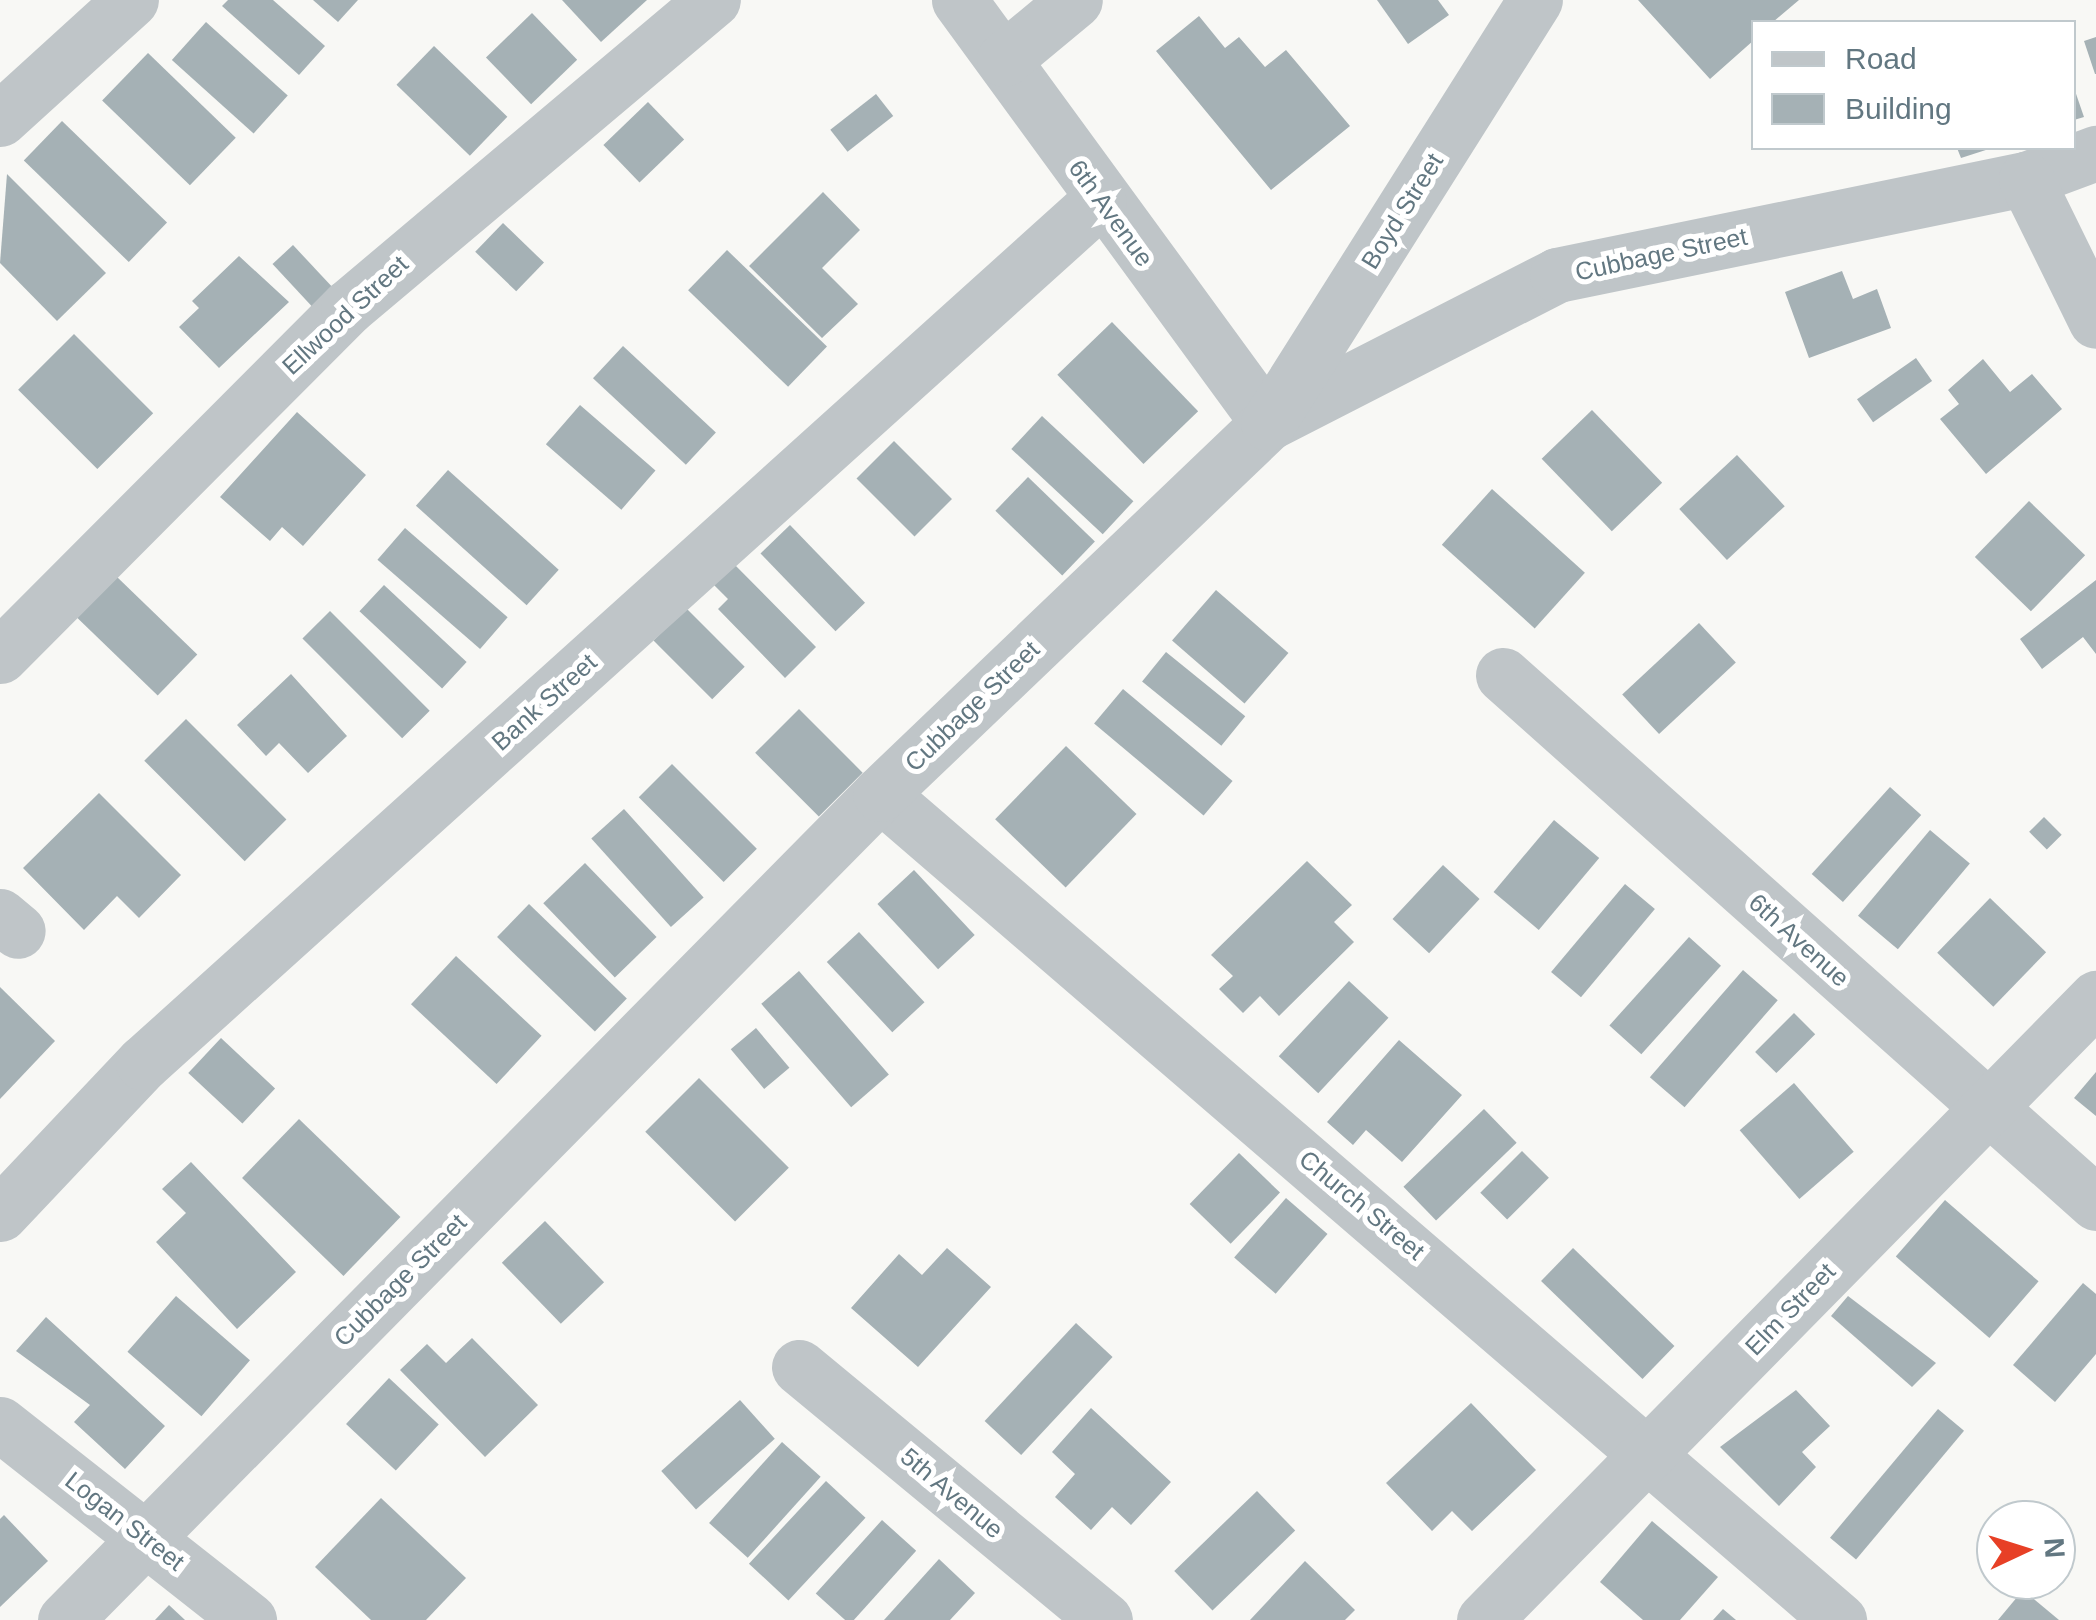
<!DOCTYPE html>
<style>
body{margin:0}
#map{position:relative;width:2096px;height:1620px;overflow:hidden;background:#f8f8f5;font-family:Arial,sans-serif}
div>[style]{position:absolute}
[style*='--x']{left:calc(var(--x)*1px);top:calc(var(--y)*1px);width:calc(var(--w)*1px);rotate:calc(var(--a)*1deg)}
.building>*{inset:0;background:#a5b1b5;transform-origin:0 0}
.minor>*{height:55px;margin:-27.5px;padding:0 27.5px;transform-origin:27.5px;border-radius:27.5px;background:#bfc5c8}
.tertiary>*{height:55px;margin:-27.5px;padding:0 27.5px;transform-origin:27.5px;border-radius:27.5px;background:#bfc5c8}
span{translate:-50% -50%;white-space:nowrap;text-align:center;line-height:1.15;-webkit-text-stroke:10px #fff;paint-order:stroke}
.street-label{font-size:25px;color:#627781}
.legend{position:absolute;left:1751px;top:20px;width:325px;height:130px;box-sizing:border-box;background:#fff;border:2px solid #c0c9cd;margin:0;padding:12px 18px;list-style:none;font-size:30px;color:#627781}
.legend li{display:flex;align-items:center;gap:20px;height:50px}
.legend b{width:50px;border:2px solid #c0c9cd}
.north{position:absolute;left:1976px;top:1500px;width:100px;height:100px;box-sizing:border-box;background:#fff;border:2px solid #c0c9cd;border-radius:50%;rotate:86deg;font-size:28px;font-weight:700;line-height:40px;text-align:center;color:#627781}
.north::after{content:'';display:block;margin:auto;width:35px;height:45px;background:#e74026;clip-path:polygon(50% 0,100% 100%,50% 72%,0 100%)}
</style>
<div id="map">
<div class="building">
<i style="clip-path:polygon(228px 0,273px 0,325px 46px,299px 75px,222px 6px)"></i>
<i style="clip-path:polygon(313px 0,358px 0,338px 22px)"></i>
<i style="clip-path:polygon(562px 0,647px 0,601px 42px)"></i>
<i style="clip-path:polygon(1377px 0,1438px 0,1449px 15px,1408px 44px)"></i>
<i style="clip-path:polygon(1638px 0,1799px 0,1773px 22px,1754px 22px,1754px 40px,1710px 79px)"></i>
<i style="left:532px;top:13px;width:65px;height:64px;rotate:46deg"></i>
<i style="clip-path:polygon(1199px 16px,1225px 48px,1239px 37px,1265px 67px,1286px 50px,1350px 126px,1271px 190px,1156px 51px)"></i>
<i style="left:206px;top:22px;width:110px;height:51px;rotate:42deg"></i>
<i style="clip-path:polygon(2096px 37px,2096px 74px,2095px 74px,2084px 41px)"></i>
<i style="left:434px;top:46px;width:102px;height:54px;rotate:44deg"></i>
<i style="left:148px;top:53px;width:122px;height:66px;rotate:44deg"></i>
<i style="clip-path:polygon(2074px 88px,2084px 117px,2074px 120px)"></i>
<i style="left:876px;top:94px;width:28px;height:58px;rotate:52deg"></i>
<i style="left:648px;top:102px;width:52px;height:62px;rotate:46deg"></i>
<i style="left:62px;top:121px;width:146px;height:55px;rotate:44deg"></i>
<i style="clip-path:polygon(1957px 148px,1992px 148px,1961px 158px)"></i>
<i style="clip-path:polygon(7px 174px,106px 273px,57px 321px,0 263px)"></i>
<i style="clip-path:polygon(823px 192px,860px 230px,822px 268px,858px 304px,822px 338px,749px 266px)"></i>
<i style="left:503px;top:223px;width:57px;height:40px;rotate:44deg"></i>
<i style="left:293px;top:245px;width:63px;height:28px;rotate:47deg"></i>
<i style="left:727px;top:250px;width:139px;height:56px;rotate:44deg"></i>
<i style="clip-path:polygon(239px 256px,289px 302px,219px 368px,179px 327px,199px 308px,192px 301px)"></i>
<i style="clip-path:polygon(1842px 271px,1853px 299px,1877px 289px,1891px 328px,1809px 358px,1785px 292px)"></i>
<i style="left:1112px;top:322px;width:124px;height:76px;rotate:46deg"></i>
<i style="left:74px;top:334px;width:112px;height:79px;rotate:45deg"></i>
<i style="left:623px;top:346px;width:127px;height:44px;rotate:43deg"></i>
<i style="left:1916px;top:358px;width:28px;height:72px;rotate:55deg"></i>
<i style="clip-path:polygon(1983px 359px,2010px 392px,2032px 374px,2062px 409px,1986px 474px,1940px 419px,1959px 404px,1948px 390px)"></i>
<i style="left:580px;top:405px;width:100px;height:52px;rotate:41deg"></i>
<i style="left:1592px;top:410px;width:101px;height:70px;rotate:46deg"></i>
<i style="clip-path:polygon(297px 412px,366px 475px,303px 546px,282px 527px,270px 541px,220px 497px)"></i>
<i style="left:1042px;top:416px;width:125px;height:45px;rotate:43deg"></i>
<i style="left:894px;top:441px;width:82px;height:53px;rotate:45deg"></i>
<i style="left:1737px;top:455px;width:70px;height:79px;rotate:47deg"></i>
<i style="left:448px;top:470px;width:149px;height:48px;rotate:42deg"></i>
<i style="left:1028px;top:477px;width:93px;height:47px;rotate:44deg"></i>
<i style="left:1492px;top:489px;width:125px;height:75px;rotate:42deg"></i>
<i style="left:2029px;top:501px;width:78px;height:78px;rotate:44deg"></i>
<i style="left:790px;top:525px;width:108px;height:41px;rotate:46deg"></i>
<i style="left:405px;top:528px;width:136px;height:42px;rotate:41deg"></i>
<i style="clip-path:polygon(734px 564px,816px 647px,785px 678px,718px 609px,728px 599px,713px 584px)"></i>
<i style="left:116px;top:576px;width:113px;height:57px;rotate:44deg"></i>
<i style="clip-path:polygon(2096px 580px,2096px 654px,2083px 637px,2042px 669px,2020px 639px)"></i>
<i style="left:384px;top:585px;width:113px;height:36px;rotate:43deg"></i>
<i style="left:1216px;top:590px;width:96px;height:67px;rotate:41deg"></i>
<i style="left:686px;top:608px;width:83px;height:46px;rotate:45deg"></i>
<i style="left:330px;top:611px;width:141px;height:39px;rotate:45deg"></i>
<i style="left:1699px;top:623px;width:54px;height:105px;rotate:47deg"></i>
<i style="left:1166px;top:652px;width:102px;height:38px;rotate:39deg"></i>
<i style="clip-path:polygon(291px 674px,347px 736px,308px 773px,279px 743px,266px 756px,237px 725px)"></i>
<i style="left:1123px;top:689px;width:143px;height:45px;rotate:40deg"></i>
<i style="left:799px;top:709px;width:90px;height:62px;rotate:45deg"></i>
<i style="left:186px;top:719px;width:142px;height:59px;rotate:45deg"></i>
<i style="left:1066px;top:746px;width:98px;height:102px;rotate:44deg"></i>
<i style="left:672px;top:764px;width:120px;height:47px;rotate:45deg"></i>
<i style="left:1890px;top:787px;width:42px;height:117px;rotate:42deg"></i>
<i style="clip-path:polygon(99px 793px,181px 875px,139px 918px,117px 896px,84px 930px,23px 868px)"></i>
<i style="left:624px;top:809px;width:119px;height:44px;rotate:48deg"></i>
<i style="left:2044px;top:817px;width:25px;height:21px;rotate:45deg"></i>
<i style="left:1554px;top:820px;width:59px;height:94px;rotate:40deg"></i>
<i style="left:1930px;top:830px;width:52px;height:112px;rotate:40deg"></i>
<i style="clip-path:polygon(1307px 861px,1352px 905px,1334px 922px,1354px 942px,1279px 1016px,1260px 996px,1243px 1013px,1219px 989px,1233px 976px,1211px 955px)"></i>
<i style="left:585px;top:863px;width:103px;height:58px;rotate:46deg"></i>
<i style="left:1443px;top:865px;width:50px;height:74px;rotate:43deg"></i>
<i style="left:914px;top:870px;width:89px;height:50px;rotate:47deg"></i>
<i style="left:1625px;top:884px;width:39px;height:115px;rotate:40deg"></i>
<i style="left:1990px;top:898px;width:78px;height:76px;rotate:44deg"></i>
<i style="left:529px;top:904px;width:136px;height:46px;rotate:44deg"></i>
<i style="left:859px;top:932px;width:96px;height:44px;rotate:47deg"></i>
<i style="left:1689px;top:937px;width:43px;height:119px;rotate:42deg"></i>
<i style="left:456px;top:956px;width:117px;height:66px;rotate:43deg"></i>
<i style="left:1743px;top:970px;width:46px;height:142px;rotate:41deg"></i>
<i style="left:799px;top:971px;width:137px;height:50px;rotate:49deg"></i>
<i style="left:1349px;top:981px;width:54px;height:103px;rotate:43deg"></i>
<i style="clip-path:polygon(0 987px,55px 1041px,0 1099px)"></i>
<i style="left:1794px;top:1013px;width:30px;height:55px;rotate:45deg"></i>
<i style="left:756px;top:1028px;width:52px;height:33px;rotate:50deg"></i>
<i style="left:221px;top:1038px;width:74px;height:48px;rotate:43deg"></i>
<i style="clip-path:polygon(1399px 1040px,1462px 1095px,1402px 1162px,1366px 1130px,1353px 1145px,1327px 1122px)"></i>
<i style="clip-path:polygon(2096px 1072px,2096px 1116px,2074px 1098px)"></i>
<i style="left:699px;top:1078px;width:127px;height:76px;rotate:45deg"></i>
<i style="left:1794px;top:1083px;width:91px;height:72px;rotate:49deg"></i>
<i style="left:1484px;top:1109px;width:47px;height:112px;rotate:46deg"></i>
<i style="left:299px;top:1119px;width:141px;height:82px;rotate:44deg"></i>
<i style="left:1522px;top:1151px;width:38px;height:59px;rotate:45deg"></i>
<i style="left:1239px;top:1153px;width:57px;height:71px;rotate:44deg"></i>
<i style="clip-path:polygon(191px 1162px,296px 1272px,237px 1329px,156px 1242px,186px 1213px,162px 1189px)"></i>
<i style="left:1286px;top:1198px;width:55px;height:79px;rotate:41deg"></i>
<i style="left:1945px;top:1200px;width:124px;height:75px;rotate:41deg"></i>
<i style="left:545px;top:1221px;width:85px;height:60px;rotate:46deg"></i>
<i style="clip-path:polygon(947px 1248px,991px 1287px,918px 1367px,851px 1308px,899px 1254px,922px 1275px)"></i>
<i style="left:1573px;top:1248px;width:141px;height:46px;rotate:44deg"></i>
<i style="clip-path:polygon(2083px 1283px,2096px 1294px,2096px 1354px,2055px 1402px,2013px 1365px)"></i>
<i style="left:176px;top:1296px;width:98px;height:74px;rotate:41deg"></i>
<i style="clip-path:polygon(1848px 1296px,1936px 1363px,1912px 1387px,1831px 1316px)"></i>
<i style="clip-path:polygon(46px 1317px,165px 1426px,125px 1469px,74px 1422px,90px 1405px,16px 1351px)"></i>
<i style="left:1076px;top:1323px;width:50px;height:134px;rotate:43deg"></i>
<i style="clip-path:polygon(472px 1338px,538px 1405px,485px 1457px,400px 1370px,427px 1344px,446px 1363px)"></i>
<i style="left:389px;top:1378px;width:68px;height:63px;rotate:43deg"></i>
<i style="clip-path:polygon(1796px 1390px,1830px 1426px,1802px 1452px,1816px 1467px,1779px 1506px,1720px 1447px)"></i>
<i style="left:740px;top:1400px;width:52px;height:106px;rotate:48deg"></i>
<i style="clip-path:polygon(1471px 1403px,1536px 1470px,1472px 1531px,1452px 1511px,1432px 1531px,1386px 1483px)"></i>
<i style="clip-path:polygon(1091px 1408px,1171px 1482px,1131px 1525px,1112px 1507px,1091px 1530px,1055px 1497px,1075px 1474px,1052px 1452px)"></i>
<i style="left:1938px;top:1409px;width:34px;height:168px;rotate:40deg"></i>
<i style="left:782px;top:1442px;width:52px;height:109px;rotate:42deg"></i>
<i style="left:826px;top:1481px;width:54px;height:113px;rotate:43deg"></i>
<i style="left:1257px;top:1491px;width:55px;height:115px;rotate:46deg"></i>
<i style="clip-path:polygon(381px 1498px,466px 1578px,426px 1620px,371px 1620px,315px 1567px)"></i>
<i style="clip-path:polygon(4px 1515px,48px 1561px,0 1607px,0 1519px)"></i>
<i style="left:882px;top:1520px;width:46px;height:99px;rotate:42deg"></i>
<i style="clip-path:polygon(1652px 1521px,1718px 1577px,1680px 1620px,1643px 1620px,1600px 1582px)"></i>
<i style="clip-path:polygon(939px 1559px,975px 1593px,950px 1620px,884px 1620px)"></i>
<i style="clip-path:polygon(1305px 1561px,1355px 1610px,1345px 1620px,1250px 1620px)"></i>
<i style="clip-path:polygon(2023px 1590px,2059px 1620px,1998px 1620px)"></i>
<i style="clip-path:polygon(169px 1605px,185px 1620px,155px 1620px)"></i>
<i style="clip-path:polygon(1723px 1609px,1736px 1620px,1713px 1620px)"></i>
</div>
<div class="minor">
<i style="--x:959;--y:0;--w:524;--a:53.85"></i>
<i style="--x:1268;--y:423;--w:325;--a:-27.1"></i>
<i style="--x:1557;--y:275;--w:479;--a:-11.6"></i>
<i style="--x:2026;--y:179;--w:75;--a:-20.4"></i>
<i style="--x:1004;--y:59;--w:92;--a:-39.7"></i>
<i style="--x:0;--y:119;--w:177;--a:-42.3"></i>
<i style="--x:2026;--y:179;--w:158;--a:63.8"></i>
<i style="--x:0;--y:656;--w:493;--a:-45.1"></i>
<i style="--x:348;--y:307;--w:477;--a:-40.1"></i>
<i style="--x:1503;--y:675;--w:794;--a:41.68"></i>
<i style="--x:880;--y:794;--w:1266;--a:40.74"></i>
<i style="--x:0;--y:916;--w:23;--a:40"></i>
<i style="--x:0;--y:1214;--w:208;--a:-46.6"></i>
<i style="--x:143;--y:1063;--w:1287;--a:-42.04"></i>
<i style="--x:799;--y:1367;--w:397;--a:39.6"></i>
<i style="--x:0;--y:1424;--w:317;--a:38.2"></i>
<i style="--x:1484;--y:1620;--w:873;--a:-45.46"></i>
</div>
<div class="tertiary">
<i style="--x:65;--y:1620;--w:1160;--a:-45.38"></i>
<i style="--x:880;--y:794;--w:537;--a:-43.72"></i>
<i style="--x:1268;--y:423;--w:500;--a:-57.74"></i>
</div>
<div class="street-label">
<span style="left:1402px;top:211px;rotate:-58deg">Boyd Street</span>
<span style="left:1111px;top:213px;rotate:54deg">6th Avenue</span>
<span style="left:1661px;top:254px;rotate:-12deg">Cubbage Street</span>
<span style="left:345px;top:315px;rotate:-43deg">Ellwood Street</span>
<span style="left:544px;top:702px;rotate:-42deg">Bank Street</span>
<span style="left:972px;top:706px;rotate:-44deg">Cubbage Street</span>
<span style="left:1799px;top:940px;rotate:42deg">6th Avenue</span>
<span style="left:1362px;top:1205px;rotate:40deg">Church Street</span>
<span style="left:400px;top:1280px;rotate:-45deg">Cubbage Street</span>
<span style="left:1790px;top:1309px;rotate:-46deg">Elm Street</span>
<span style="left:952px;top:1493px;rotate:40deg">5th Avenue</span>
<span style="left:125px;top:1521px;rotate:38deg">Logan Street</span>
</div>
<ul class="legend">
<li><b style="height:12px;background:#bfc5c8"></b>Road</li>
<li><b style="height:28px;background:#a5b1b5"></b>Building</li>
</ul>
<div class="north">N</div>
</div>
